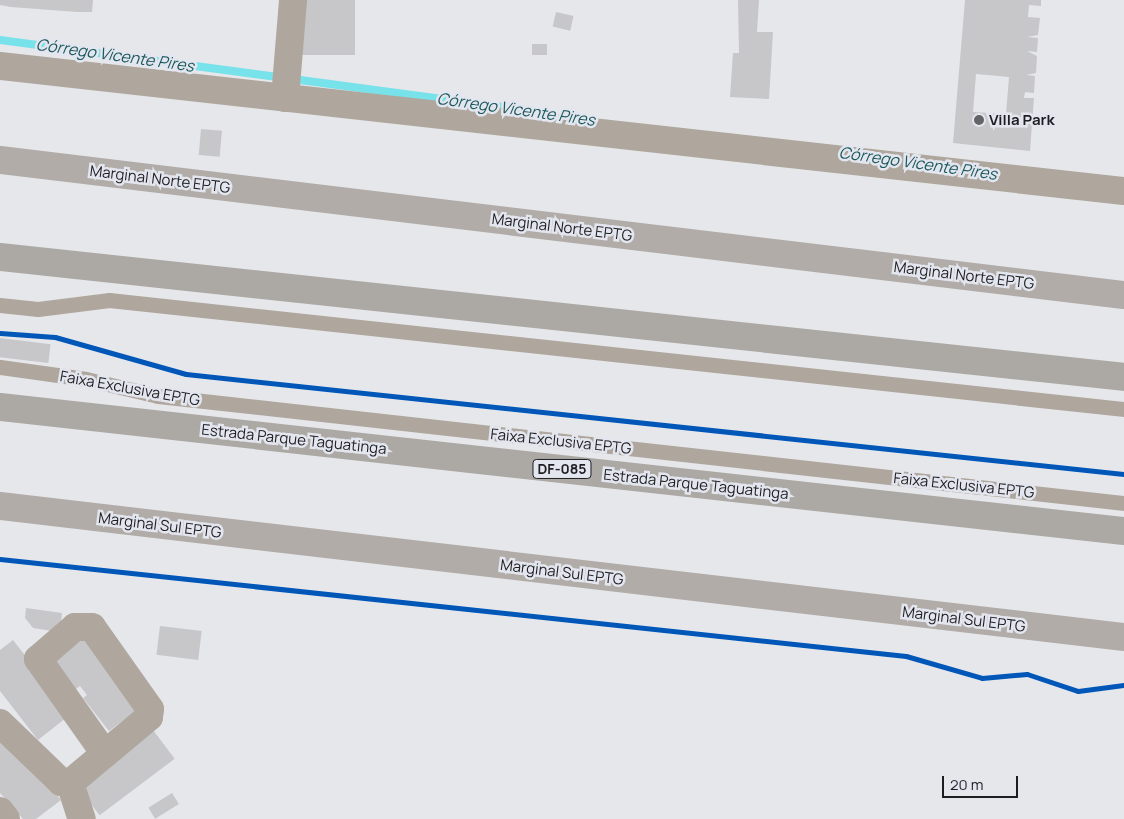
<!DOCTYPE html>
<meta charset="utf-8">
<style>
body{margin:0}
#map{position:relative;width:1124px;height:819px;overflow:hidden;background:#e6e7eb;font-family:Manrope,sans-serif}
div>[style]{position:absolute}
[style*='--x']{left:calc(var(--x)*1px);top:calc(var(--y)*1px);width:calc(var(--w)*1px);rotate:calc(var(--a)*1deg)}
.stream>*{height:8px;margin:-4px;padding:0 4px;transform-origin:4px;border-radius:4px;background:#77e2e9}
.building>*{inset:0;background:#c7c6c9;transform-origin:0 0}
.lane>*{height:15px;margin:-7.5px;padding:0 7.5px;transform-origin:7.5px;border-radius:7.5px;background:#afa79e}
.street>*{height:28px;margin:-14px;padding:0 14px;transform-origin:14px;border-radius:14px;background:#afa79e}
.primary>*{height:28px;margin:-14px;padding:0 14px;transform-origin:14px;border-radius:14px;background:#b1aca8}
.highway>*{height:28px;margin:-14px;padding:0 14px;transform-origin:14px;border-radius:14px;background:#aca9a5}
.cycleway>*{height:5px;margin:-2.5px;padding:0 2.5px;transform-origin:2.5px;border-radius:2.5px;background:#0057b8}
.dots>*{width:14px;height:14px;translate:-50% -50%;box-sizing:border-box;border:2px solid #e3e6ee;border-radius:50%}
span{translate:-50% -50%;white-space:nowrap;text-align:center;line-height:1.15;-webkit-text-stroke:5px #e3e6ee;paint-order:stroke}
.shield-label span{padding:1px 4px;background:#e3e6ee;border:1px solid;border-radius:4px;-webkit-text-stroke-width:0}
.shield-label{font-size:14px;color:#1d1e21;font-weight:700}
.poi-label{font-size:15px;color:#1d1e21;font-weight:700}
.left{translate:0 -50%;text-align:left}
.street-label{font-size:15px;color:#1d1e21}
.water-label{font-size:16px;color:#1b595d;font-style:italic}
.scale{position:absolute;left:942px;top:776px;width:76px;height:22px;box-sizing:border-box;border:2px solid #1d1e21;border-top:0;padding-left:6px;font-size:15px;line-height:18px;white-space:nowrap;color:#1d1e21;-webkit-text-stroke:4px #e3e6ee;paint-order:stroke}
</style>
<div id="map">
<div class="stream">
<i style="--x:0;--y:40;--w:545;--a:7.59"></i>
</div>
<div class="building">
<i style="clip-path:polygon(0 0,93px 0,92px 12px,77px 12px,11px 7px,0 5px)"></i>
<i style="left:299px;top:0;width:56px;height:55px"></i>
<i style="clip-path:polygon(738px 0,759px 0,757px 32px,773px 32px,769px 99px,730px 97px,733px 53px,739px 53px)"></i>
<i style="clip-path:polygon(evenodd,965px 0,1041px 0,1041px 6px,1029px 5px,1028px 17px,1040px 18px,1038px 35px,1027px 37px,1038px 38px,1037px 52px,1027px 51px,1037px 56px,1036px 73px,1026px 75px,1035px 76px,1034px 93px,1025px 92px,1024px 98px,1034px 98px,1030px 151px,953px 143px,965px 0,976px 74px,1009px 77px,1006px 114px,973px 112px,976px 74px)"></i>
<i style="left:556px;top:12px;width:18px;height:15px;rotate:13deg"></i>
<i style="left:532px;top:44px;width:15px;height:11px"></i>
<i style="left:201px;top:129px;width:21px;height:26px;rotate:5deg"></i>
<i style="left:0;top:338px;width:51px;height:19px;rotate:7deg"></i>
<i style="clip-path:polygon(26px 608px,62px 613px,61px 623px,52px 631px,33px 628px,25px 618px)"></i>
<i style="left:160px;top:626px;width:42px;height:29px;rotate:7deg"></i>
<i style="clip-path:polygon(83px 631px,142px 706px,109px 731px,83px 698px,87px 695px,80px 686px,76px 689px,51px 656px)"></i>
<i style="clip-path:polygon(13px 640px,38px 672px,33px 676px,71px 714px,38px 740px,0 691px,0 650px)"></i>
<i style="left:150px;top:726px;width:41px;height:94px;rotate:53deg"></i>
<i style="clip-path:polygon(0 727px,31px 772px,35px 768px,61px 800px,36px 819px,23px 819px,0 793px)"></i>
<i style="left:172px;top:793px;width:13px;height:28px;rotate:58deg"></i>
</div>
<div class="lane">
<i style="--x:0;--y:305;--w:38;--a:6"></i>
<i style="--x:38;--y:309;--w:72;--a:-7.2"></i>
<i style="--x:109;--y:300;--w:1021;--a:6.13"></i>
<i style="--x:0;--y:367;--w:87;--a:7.9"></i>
<i style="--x:86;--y:379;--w:74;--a:13.3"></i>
<i style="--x:158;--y:396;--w:972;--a:6.32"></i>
</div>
<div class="street">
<i style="--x:0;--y:66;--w:1131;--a:6.35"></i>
<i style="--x:285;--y:98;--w:98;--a:-85.3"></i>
<i style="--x:0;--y:723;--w:85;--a:44"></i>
<i style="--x:61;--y:782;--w:9;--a:6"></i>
<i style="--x:70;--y:783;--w:103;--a:-39.9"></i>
<i style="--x:149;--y:717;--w:8;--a:-83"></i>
<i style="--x:150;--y:709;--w:100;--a:-125.3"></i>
<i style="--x:92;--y:627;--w:17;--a:180"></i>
<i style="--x:75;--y:627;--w:49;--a:139.1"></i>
<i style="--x:38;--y:659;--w:116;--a:54.8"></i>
<i style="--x:70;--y:783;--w:38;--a:72"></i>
<i style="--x:0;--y:811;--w:10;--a:53"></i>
</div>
<div class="primary">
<i style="--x:0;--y:160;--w:1132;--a:6.85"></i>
<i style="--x:0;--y:506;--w:1132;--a:6.65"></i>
</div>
<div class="highway">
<i style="--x:0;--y:257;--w:1130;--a:6.09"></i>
<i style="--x:0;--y:407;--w:1131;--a:6.3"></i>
</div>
<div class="cycleway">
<i style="--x:0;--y:333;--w:55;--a:4.2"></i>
<i style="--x:55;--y:337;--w:136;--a:15.8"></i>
<i style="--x:186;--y:374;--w:943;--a:6.09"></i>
<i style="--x:0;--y:559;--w:911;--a:6.11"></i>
<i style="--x:906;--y:656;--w:79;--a:16.1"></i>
<i style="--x:982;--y:678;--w:45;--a:-5.1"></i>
<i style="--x:1027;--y:674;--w:54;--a:18.4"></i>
<i style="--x:1078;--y:691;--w:46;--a:-7.4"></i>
</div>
<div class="dots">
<i style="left:979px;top:120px;background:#636468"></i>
</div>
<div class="shield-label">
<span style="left:562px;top:469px">DF-085</span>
</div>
<div class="poi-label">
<span class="left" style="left:989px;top:120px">Villa Park</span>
</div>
<div class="street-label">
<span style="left:160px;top:179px;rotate:7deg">Marginal Norte EPTG</span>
<span style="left:562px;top:227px;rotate:7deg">Marginal Norte EPTG</span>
<span style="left:964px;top:275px;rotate:7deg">Marginal Norte EPTG</span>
<span style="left:130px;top:388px;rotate:10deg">Faixa Exclusiva EPTG</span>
<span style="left:294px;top:439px;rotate:6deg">Estrada Parque Taguatinga</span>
<span style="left:561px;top:441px;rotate:6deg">Faixa Exclusiva EPTG</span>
<span style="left:696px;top:484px;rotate:6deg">Estrada Parque Taguatinga</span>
<span style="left:964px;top:485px;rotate:6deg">Faixa Exclusiva EPTG</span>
<span style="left:160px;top:525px;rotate:7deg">Marginal Sul EPTG</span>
<span style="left:562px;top:572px;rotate:7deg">Marginal Sul EPTG</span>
<span style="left:964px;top:619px;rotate:7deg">Marginal Sul EPTG</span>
</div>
<div class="water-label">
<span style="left:115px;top:55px;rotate:8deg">Córrego Vicente Pires</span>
<span style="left:516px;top:109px;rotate:8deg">Córrego Vicente Pires</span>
<span style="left:918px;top:163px;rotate:8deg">Córrego Vicente Pires</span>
</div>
<div class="scale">20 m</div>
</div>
